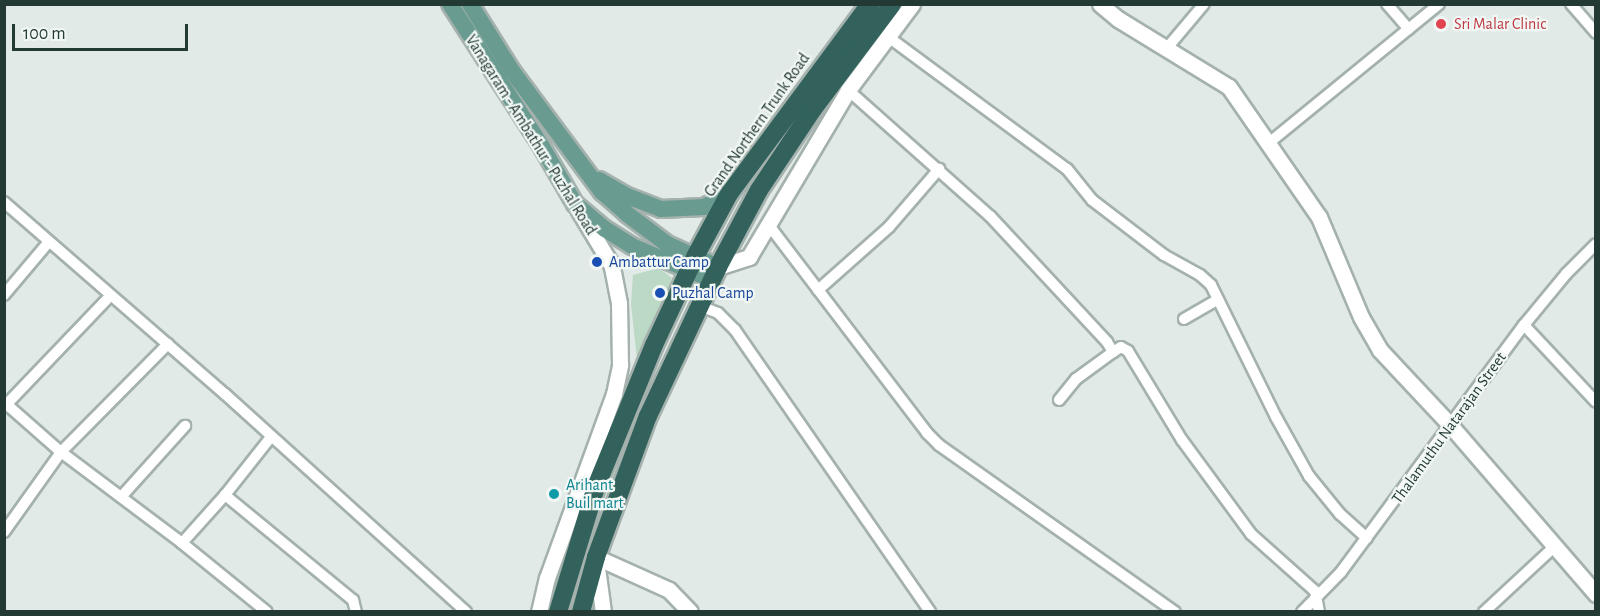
<!DOCTYPE html>
<style>
body{margin:0}
#map{position:relative;width:1600px;height:616px;overflow:hidden;background:#e1eae6;font-family:"Alegreya Sans",sans-serif}
div>[style]{position:absolute}
[style*='--x']{left:calc(var(--x)*1px);top:calc(var(--y)*1px);width:calc(var(--w)*1px);rotate:calc(var(--a)*1deg)}
.green>*{inset:0;background:#bcd9c5}
.roads{filter:drop-shadow(2px 0 #a4b1ad) drop-shadow(-2px 0 #a4b1ad) drop-shadow(0 2px #a4b1ad) drop-shadow(0 -2px #a4b1ad)}
.street>*{height:10px;margin:-5px;padding:0 5px;transform-origin:5px;border-radius:5px;background:#fff}
.secondary>*{height:15px;margin:-7.5px;padding:0 7.5px;transform-origin:7.5px;border-radius:7.5px;background:#fff}
.primary>*{height:16px;margin:-8px;padding:0 8px;transform-origin:8px;border-radius:8px;background:#6a9b91}
.highway>*{height:18px;margin:-9px;padding:0 9px;transform-origin:9px;border-radius:9px;background:#32625b}
.dots>*{width:16px;height:16px;translate:-50% -50%;box-sizing:border-box;border:3px solid #f1f7f4;border-radius:50%}
span{translate:-50% -50%;white-space:nowrap;text-align:center;line-height:1.15;-webkit-text-stroke:4.5px #f1f7f4;paint-order:stroke}
.health-label{font-size:16px;color:#be3a42}
.left{translate:0 -50%;text-align:left}
.street-label{font-size:16px;color:#233934}
.transit-label{font-size:16px;color:#164399}
.culture-label{font-size:16px;color:#0d838f}
.frame{position:absolute;inset:0;border:6px solid #233934;pointer-events:none}
.scale{position:absolute;left:12px;top:24px;width:176px;height:27px;box-sizing:border-box;border:3px solid #233934;border-top:0;padding-left:8px;font-size:18px;line-height:21px;white-space:nowrap;color:#233934;-webkit-text-stroke:4px #f1f7f4;paint-order:stroke}
</style>
<div id="map">
<div class="green">
<i style="clip-path:polygon(659px 268px,672px 278px,637px 360px,631px 304px,633px 275px)"></i>
</div>
<div class="roads">
<div class="street">
<i style="--x:1387;--y:4;--w:33;--a:49"></i>
<i style="--x:1571;--y:4;--w:38;--a:49"></i>
<i style="--x:887;--y:36;--w:224;--a:36.5"></i>
<i style="--x:1067;--y:169;--w:40;--a:51"></i>
<i style="--x:1092;--y:200;--w:91;--a:37.4"></i>
<i style="--x:1164;--y:255;--w:41;--a:29.1"></i>
<i style="--x:1200;--y:275;--w:15;--a:42"></i>
<i style="--x:1211;--y:285;--w:147;--a:63.8"></i>
<i style="--x:1276;--y:417;--w:68;--a:60.8"></i>
<i style="--x:1309;--y:476;--w:49;--a:50.8"></i>
<i style="--x:1340;--y:514;--w:36;--a:42"></i>
<i style="--x:1167;--y:48;--w:57;--a:-49.9"></i>
<i style="--x:848;--y:90;--w:190;--a:41.6"></i>
<i style="--x:990;--y:216;--w:172;--a:47.1"></i>
<i style="--x:1107;--y:342;--w:12;--a:59"></i>
<i style="--x:1113;--y:352;--w:46;--a:143.9"></i>
<i style="--x:1076;--y:379;--w:27;--a:129"></i>
<i style="--x:1270;--y:142;--w:218;--a:-39.2"></i>
<i style="--x:4;--y:202;--w:293;--a:41"></i>
<i style="--x:225;--y:394;--w:325;--a:42.1"></i>
<i style="--x:768;--y:224;--w:263;--a:52.7"></i>
<i style="--x:927;--y:433;--w:17;--a:45"></i>
<i style="--x:939;--y:445;--w:289;--a:35.3"></i>
<i style="--x:818;--y:290;--w:95;--a:-41.6"></i>
<i style="--x:889;--y:227;--w:77;--a:-49.2"></i>
<i style="--x:4;--y:295;--w:68;--a:-49.8"></i>
<i style="--x:700;--y:306;--w:19;--a:21"></i>
<i style="--x:718;--y:313;--w:24;--a:45"></i>
<i style="--x:735;--y:330;--w:343;--a:55.3"></i>
<i style="--x:1184;--y:319;--w:39;--a:-30"></i>
<i style="--x:1524;--y:325;--w:105;--a:46.9"></i>
<i style="--x:1113;--y:352;--w:9;--a:-32"></i>
<i style="--x:1121;--y:347;--w:8;--a:30"></i>
<i style="--x:1128;--y:351;--w:104;--a:58.8"></i>
<i style="--x:1182;--y:440;--w:117;--a:53.7"></i>
<i style="--x:1251;--y:534;--w:86;--a:41.7"></i>
<i style="--x:1315;--y:591;--w:21;--a:79"></i>
<i style="--x:4;--y:402;--w:76;--a:41.3"></i>
<i style="--x:61;--y:452;--w:151;--a:36.9"></i>
<i style="--x:182;--y:543;--w:109;--a:39.1"></i>
<i style="--x:4;--y:407;--w:153;--a:-46.3"></i>
<i style="--x:225;--y:495;--w:166;--a:39.4"></i>
<i style="--x:353;--y:600;--w:12;--a:76"></i>
<i style="--x:121;--y:497;--w:96;--a:-48"></i>
<i style="--x:4;--y:532;--w:98;--a:-54.5"></i>
<i style="--x:61;--y:452;--w:152;--a:-45.3"></i>
<i style="--x:182;--y:543;--w:64;--a:-48.1"></i>
<i style="--x:225;--y:495;--w:74;--a:-51.6"></i>
<i style="--x:1302;--y:612;--w:56;--a:-45.7"></i>
<i style="--x:1341;--y:572;--w:307;--a:-53.5"></i>
<i style="--x:1524;--y:325;--w:66;--a:-50.5"></i>
<i style="--x:1566;--y:274;--w:42;--a:-45"></i>
<i style="--x:1484;--y:612;--w:97;--a:-42.9"></i>
</div>
<div class="secondary">
<i style="--x:1100;--y:4;--w:23;--a:40"></i>
<i style="--x:1118;--y:19;--w:130;--a:31.5"></i>
<i style="--x:1229;--y:87;--w:158;--a:55.3"></i>
<i style="--x:1319;--y:217;--w:108;--a:67.2"></i>
<i style="--x:1361;--y:317;--w:38;--a:60"></i>
<i style="--x:1380;--y:350;--w:104;--a:46.9"></i>
<i style="--x:1451;--y:426;--w:222;--a:49.2"></i>
<i style="--x:718;--y:267;--w:33;--a:-18"></i>
<i style="--x:749;--y:257;--w:194;--a:-59.3"></i>
<i style="--x:848;--y:90;--w:107;--a:-53.3"></i>
<i style="--x:596;--y:557;--w:80;--a:24.3"></i>
<i style="--x:669;--y:590;--w:30;--a:46"></i>
<i style="--x:596;--y:560;--w:52;--a:82.3"></i>
<i style="--x:539;--y:612;--w:35;--a:-77"></i>
<i style="--x:547;--y:578;--w:196;--a:-70"></i>
<i style="--x:614;--y:394;--w:30;--a:-78"></i>
<i style="--x:620;--y:365;--w:62;--a:-90.9"></i>
<i style="--x:619;--y:303;--w:38;--a:-101"></i>
<i style="--x:612;--y:266;--w:66;--a:-120.8"></i>
</div>
<div class="primary">
<i style="--x:450;--y:4;--w:170;--a:57.2"></i>
<i style="--x:542;--y:147;--w:66;--a:59.9"></i>
<i style="--x:575;--y:204;--w:39;--a:40"></i>
<i style="--x:605;--y:229;--w:32;--a:32"></i>
<i style="--x:632;--y:246;--w:87;--a:23"></i>
<i style="--x:470;--y:4;--w:79;--a:57.9"></i>
<i style="--x:512;--y:71;--w:151;--a:53.4"></i>
<i style="--x:602;--y:192;--w:33;--a:41"></i>
<i style="--x:627;--y:214;--w:50;--a:36.9"></i>
<i style="--x:667;--y:244;--w:56;--a:24.3"></i>
<i style="--x:599;--y:180;--w:32;--a:30"></i>
<i style="--x:627;--y:196;--w:36;--a:21"></i>
<i style="--x:661;--y:209;--w:43;--a:-2.7"></i>
<i style="--x:704;--y:207;--w:28;--a:-27"></i>
</div>
<div class="highway">
<i style="--x:558;--y:612;--w:131;--a:-73.1"></i>
<i style="--x:596;--y:487;--w:153;--a:-67.8"></i>
<i style="--x:654;--y:345;--w:99;--a:-65"></i>
<i style="--x:696;--y:255;--w:69;--a:-61.6"></i>
<i style="--x:729;--y:194;--w:237;--a:-53.4"></i>
<i style="--x:581;--y:612;--w:57;--a:-74.7"></i>
<i style="--x:596;--y:557;--w:150;--a:-69.8"></i>
<i style="--x:648;--y:416;--w:165;--a:-64.8"></i>
<i style="--x:718;--y:267;--w:87;--a:-62"></i>
<i style="--x:759;--y:190;--w:97;--a:-56.3"></i>
<i style="--x:813;--y:109;--w:131;--a:-53"></i>
</div>
</div>
<div class="dots">
<i style="left:1441px;top:24px;background:#e0444e"></i>
<i style="left:597px;top:262px;background:#1a4fb4"></i>
<i style="left:660px;top:293px;background:#1a4fb4"></i>
<i style="left:554px;top:494px;background:#0f9aa8"></i>
</div>
<div class="health-label">
<span class="left" style="left:1454px;top:24px">Sri Malar Clinic</span>
</div>
<div class="street-label">
<span style="left:757px;top:125px;rotate:-55deg">Grand Northern Trunk Road</span>
<span style="left:531px;top:135px;rotate:58deg">Vanagaram - Ambathur - Puzhal Road</span>
<span style="left:1449px;top:428px;rotate:-54deg">Thalamuthu Natarajan Street</span>
</div>
<div class="transit-label">
<span class="left" style="left:609px;top:262px">Ambattur Camp</span>
<span class="left" style="left:672px;top:293px">Puzhal Camp</span>
</div>
<div class="culture-label">
<span class="left" style="left:566px;top:494px">Arihant<br>Buil mart</span>
</div>
<div class="frame"></div>
<div class="scale">100 m</div>
</div>
